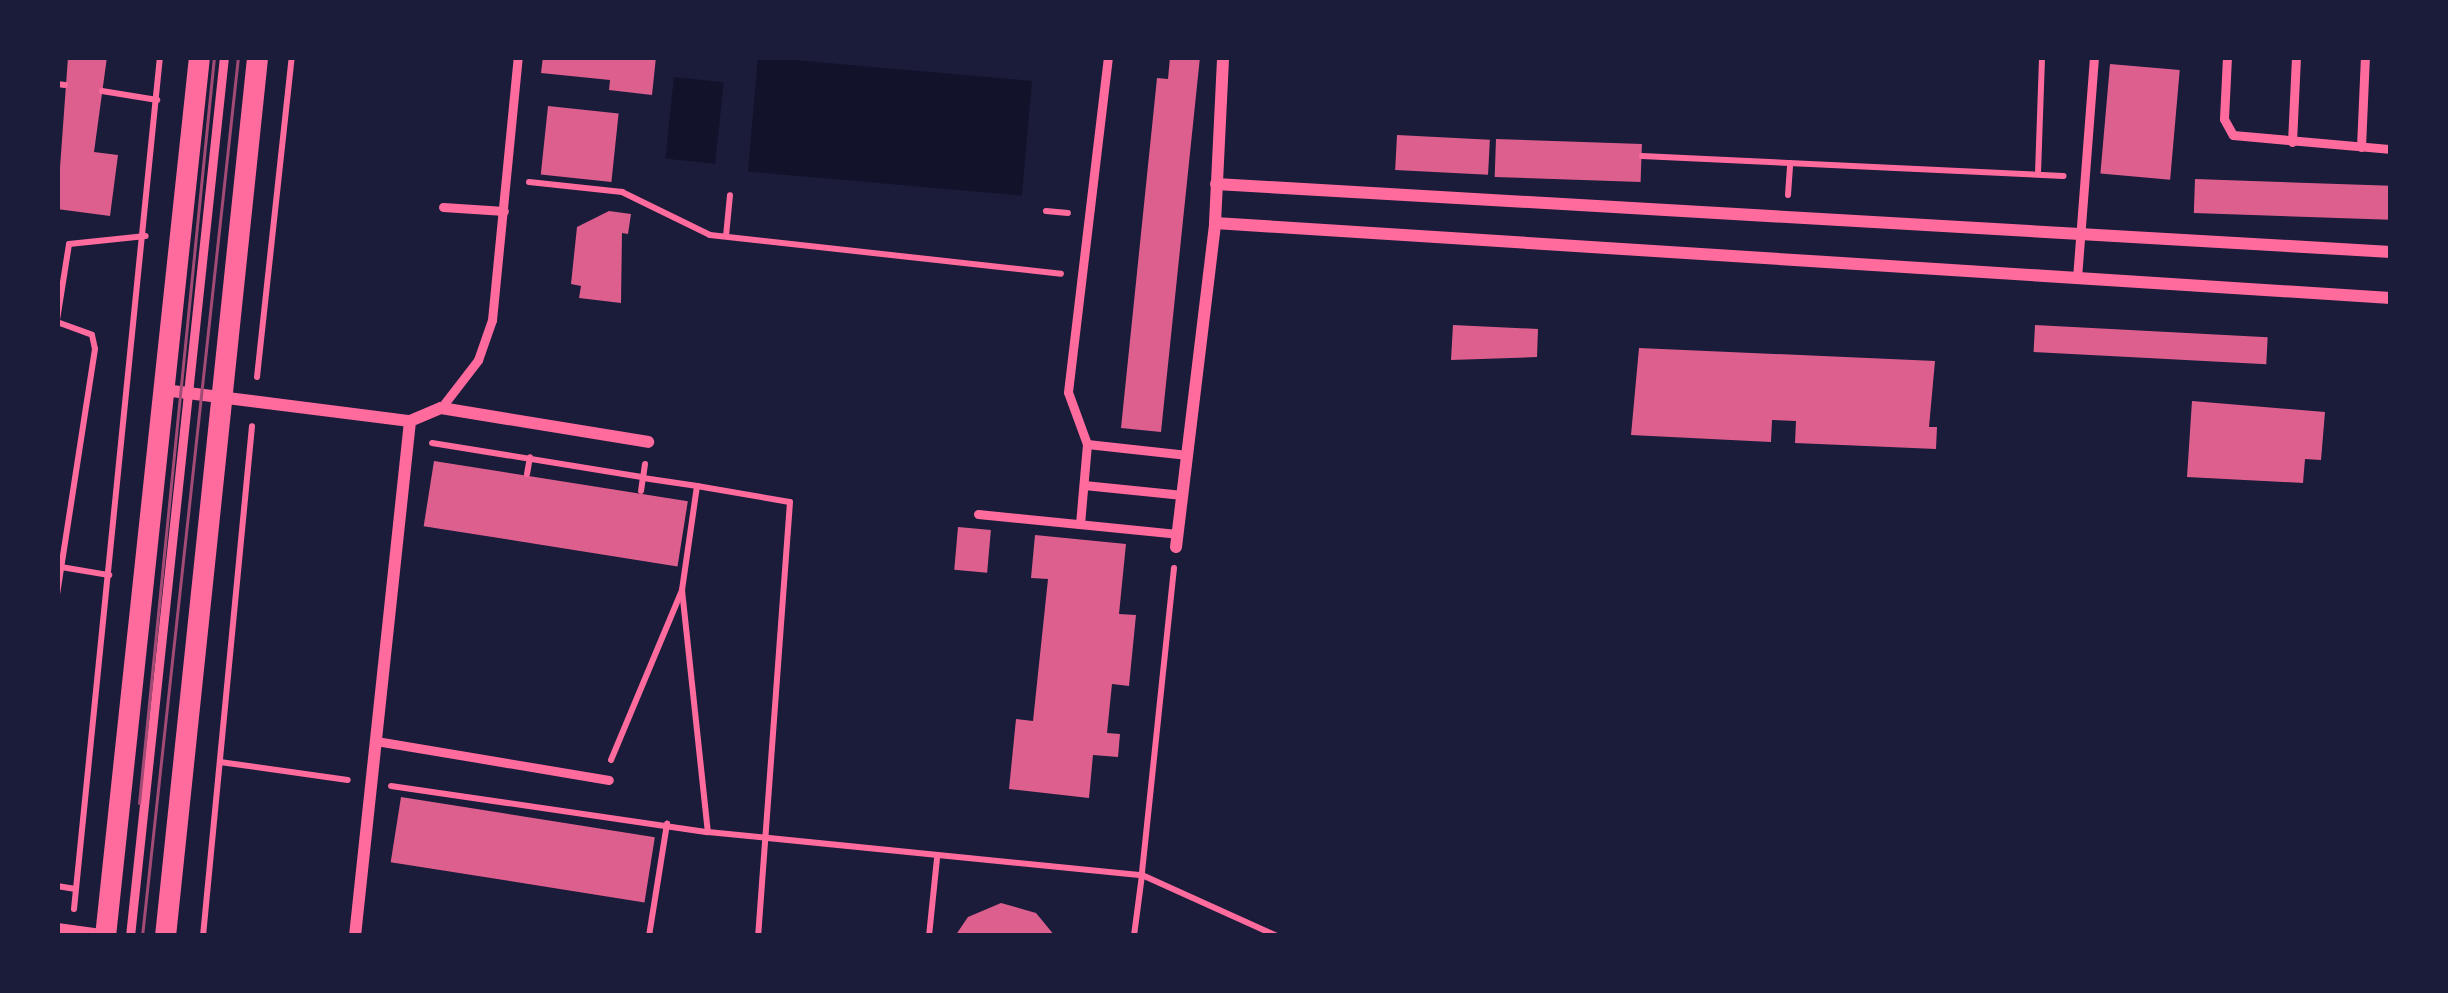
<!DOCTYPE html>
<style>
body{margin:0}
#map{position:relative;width:2448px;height:993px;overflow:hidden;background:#1b1b3a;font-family:Montserrat,sans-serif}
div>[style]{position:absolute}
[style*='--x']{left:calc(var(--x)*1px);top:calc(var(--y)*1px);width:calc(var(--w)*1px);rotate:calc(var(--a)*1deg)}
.water>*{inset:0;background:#12122b;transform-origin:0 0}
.building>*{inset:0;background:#dd5f8e;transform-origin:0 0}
.path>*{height:6px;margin:-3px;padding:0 3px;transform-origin:3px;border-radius:3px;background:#ff6b9d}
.service>*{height:9px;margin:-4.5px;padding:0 4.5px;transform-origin:4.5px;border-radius:4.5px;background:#ff6b9d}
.minor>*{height:12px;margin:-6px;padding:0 6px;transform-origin:6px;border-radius:6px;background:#ff6b9d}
.tertiary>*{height:21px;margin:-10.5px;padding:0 10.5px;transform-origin:10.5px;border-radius:10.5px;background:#ff6b9d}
.tram>*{height:3px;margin:-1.5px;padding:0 1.5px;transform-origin:1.5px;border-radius:1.5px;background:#a44b75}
span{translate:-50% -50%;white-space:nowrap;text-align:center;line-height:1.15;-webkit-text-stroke:9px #1b1b3a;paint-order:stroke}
.frame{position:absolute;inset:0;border:60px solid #1b1b3a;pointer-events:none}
</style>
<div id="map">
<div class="water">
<i style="left:758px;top:57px;width:275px;height:115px;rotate:5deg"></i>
<i style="left:674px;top:77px;width:50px;height:82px;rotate:6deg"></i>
</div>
<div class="building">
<i style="clip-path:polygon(68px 57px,107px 57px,94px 152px,118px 155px,110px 216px,57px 209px)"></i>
<i style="clip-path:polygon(543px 57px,656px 57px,652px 95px,609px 90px,610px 80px,541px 73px)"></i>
<i style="clip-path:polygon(1170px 57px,1200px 57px,1161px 432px,1121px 428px,1157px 78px,1168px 79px)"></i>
<i style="left:2110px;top:64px;width:70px;height:110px;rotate:5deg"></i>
<i style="left:548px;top:106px;width:71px;height:69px;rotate:6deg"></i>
<i style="left:1397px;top:135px;width:93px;height:35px;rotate:3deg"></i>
<i style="left:1496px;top:139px;width:146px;height:38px;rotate:2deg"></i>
<i style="left:2195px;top:179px;width:196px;height:34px;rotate:2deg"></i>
<i style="clip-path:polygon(609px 211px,631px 214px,628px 234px,622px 233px,621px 303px,579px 298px,581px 286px,571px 284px,577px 227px)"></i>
<i style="clip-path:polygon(1453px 325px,1538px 329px,1537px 357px,1451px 360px)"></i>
<i style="left:2035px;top:325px;width:233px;height:27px;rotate:3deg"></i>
<i style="clip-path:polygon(1639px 348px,1935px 361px,1929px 427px,1937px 427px,1936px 449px,1795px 443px,1796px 421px,1772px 420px,1771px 442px,1631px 435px)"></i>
<i style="clip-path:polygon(2192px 401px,2325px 412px,2321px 460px,2305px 459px,2303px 483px,2187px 477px)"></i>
<i style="left:434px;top:461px;width:257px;height:66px;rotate:9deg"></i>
<i style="left:958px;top:527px;width:33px;height:43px;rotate:5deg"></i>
<i style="clip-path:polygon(1035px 535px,1126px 544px,1119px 614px,1136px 615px,1129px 686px,1112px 684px,1107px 733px,1120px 734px,1118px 757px,1093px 755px,1089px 798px,1009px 789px,1016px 719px,1033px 721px,1048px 579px,1031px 578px)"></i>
<i style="left:401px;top:797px;width:257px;height:66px;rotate:9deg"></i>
<i style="clip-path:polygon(1001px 903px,1036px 913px,1055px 936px,955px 936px,968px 917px)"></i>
</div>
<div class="path">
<i style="--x:57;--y:84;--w:8;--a:7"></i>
<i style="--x:102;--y:91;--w:56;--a:9.3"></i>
<i style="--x:1642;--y:156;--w:422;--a:2.7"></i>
<i style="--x:2038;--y:173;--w:116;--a:-88"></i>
<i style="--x:529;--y:182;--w:94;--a:6.1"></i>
<i style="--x:622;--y:192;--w:98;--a:26"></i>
<i style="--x:710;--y:235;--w:353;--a:6.3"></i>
<i style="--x:1788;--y:195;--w:32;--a:-86"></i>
<i style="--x:1046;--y:211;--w:22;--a:5"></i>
<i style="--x:726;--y:236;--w:41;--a:-84.4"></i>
<i style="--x:57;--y:320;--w:77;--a:-81"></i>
<i style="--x:69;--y:244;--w:77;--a:-5.9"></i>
<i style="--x:57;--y:322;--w:37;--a:20"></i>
<i style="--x:92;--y:335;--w:14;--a:78"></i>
<i style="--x:95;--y:349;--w:249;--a:98.8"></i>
<i style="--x:257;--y:377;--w:322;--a:-83.8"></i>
<i style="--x:432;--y:443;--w:214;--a:9.2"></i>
<i style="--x:643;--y:477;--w:14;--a:98"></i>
<i style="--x:645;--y:464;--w:14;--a:98"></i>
<i style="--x:643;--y:478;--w:55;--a:8.4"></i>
<i style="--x:527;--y:474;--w:17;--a:-80"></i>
<i style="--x:61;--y:567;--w:49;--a:9.5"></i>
<i style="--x:1174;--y:568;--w:309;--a:96"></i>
<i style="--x:1142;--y:875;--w:148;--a:24.3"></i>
<i style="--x:682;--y:590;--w:105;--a:-81.8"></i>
<i style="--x:697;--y:486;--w:94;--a:9.8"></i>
<i style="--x:790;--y:502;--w:435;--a:94.2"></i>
<i style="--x:611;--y:760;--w:184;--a:-67.3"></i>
<i style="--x:682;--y:590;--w:243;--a:83.9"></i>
<i style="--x:220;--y:762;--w:129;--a:8"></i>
<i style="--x:391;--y:786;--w:320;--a:8.3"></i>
<i style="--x:708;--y:832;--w:436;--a:5.7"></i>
<i style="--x:1142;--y:875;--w:62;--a:97.5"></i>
<i style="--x:57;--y:886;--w:19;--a:9"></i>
<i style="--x:74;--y:909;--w:856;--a:-84.24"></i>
<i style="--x:203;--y:936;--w:512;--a:-84.51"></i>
<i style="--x:649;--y:936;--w:114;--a:-80.9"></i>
<i style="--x:929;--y:936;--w:78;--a:-84.1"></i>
</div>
<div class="service">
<i style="--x:2227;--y:57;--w:62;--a:92.8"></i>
<i style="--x:2224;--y:119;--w:18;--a:61"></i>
<i style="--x:2233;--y:135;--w:159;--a:5.1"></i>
<i style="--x:2292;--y:142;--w:85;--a:-87.3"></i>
<i style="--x:2361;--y:147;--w:90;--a:-87.5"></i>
<i style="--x:443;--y:207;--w:61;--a:3.8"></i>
<i style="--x:2077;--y:278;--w:222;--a:-85.6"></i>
<i style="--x:441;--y:408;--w:61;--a:-52.4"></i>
<i style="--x:478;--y:360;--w:42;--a:-70.7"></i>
<i style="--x:492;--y:320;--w:264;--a:-84.4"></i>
<i style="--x:1087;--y:444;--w:101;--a:6.3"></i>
<i style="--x:1084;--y:485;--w:99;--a:5.8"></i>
<i style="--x:978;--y:514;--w:200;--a:5.7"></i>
<i style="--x:1080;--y:524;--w:80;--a:-85"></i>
<i style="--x:1087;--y:444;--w:55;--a:-110.1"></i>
<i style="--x:1068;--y:392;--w:337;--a:-83.2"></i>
<i style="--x:376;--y:741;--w:236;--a:9.5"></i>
<i style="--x:130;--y:936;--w:884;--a:-83.9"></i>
</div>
<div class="minor">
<i style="--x:1216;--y:184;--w:1177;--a:3.31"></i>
<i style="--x:1215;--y:223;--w:1178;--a:3.65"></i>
<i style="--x:164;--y:390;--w:248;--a:7.2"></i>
<i style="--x:410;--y:421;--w:34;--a:-23"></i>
<i style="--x:441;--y:408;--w:210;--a:9.3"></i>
<i style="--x:1176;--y:547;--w:326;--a:-83.1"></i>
<i style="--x:1215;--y:223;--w:166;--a:-87.2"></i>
<i style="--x:57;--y:929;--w:52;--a:7.7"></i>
<i style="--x:355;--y:936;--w:518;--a:-83.9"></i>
</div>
<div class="tertiary">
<i style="--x:105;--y:936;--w:884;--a:-83.9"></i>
<i style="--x:165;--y:936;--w:884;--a:-84.02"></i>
</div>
<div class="tram">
<i style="--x:139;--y:803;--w:750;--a:-84.26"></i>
<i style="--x:142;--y:936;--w:884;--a:-83.77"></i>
</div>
<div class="frame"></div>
</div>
